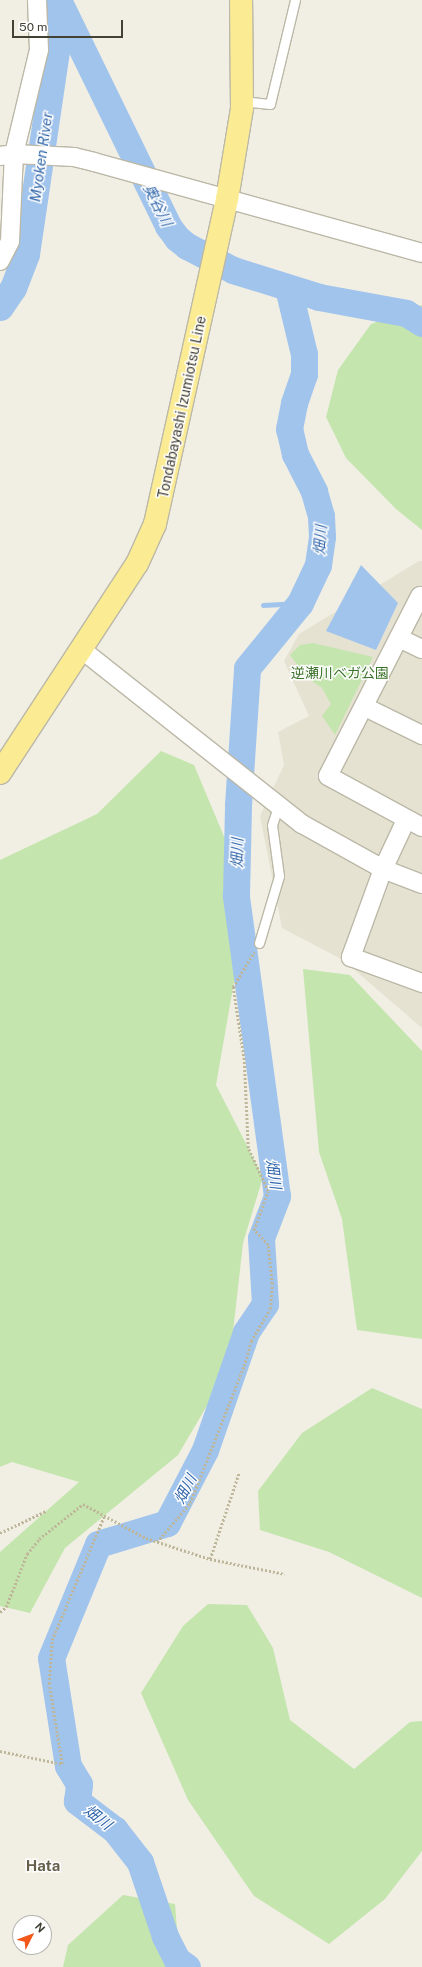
<!DOCTYPE html>
<meta charset="utf-8">
<style>
body{margin:0}
#map{position:relative;width:422px;height:1967px;overflow:hidden;background:#f1efe4;font-family:"Public Sans","Noto Sans JP",sans-serif}
div>[style]{position:absolute}
[style*='--x']{left:calc(var(--x)*1px);top:calc(var(--y)*1px);width:calc(var(--w)*1px);rotate:calc(var(--a)*1deg)}
.residential>*{inset:0;background:#e5e2d2}
.green>*{inset:0;background:#c4e5ae}
.water>*{inset:0;background:#a1c4ed}
.stream>*{height:4.5px;margin:-2.25px;padding:0 2.25px;transform-origin:2.25px;border-radius:2.25px;background:#a1c4ed}
.river>*{height:27px;margin:-13.5px;padding:0 13.5px;transform-origin:13.5px;border-radius:13.5px;background:#a1c4ed}
.path>*{height:2.5px;margin-top:-1.25px;transform-origin:0;background:repeating-linear-gradient(90deg,#beb699 0 2px,transparent 0 4px)}
.roads{filter:drop-shadow(1px 0 #bcb8a7) drop-shadow(-1px 0 #bcb8a7) drop-shadow(0 1px #bcb8a7) drop-shadow(0 -1px #bcb8a7)}
.lane>*{height:9px;margin:-4.5px;padding:0 4.5px;transform-origin:4.5px;border-radius:4.5px;background:#fff}
.street>*{height:18px;margin:-9px;padding:0 9px;transform-origin:9px;border-radius:9px;background:#fff}
.primary>*{height:22px;margin:-11px;padding:0 11px;transform-origin:11px;border-radius:11px;background:#fbec94}
span{translate:-50% -50%;white-space:nowrap;text-align:center;line-height:1.15;-webkit-text-stroke:3px #fff;paint-order:stroke}
.street-label{font-size:14px;color:#434034}
.park-label{font-size:14px;color:#3b732a}
.water-label{font-size:15px;color:#3267ab;font-style:italic}
.neighbourhood-label{font-size:15px;color:#665f4c;font-weight:700}
.north{position:absolute;left:12px;top:1915px;width:40px;height:40px;box-sizing:border-box;background:#fff;border:1px solid #b4b3ae;border-radius:50%;rotate:48deg;font-size:11px;font-weight:700;line-height:16px;text-align:center;color:#434034}
.north::after{content:'';display:block;margin:auto;width:14px;height:18px;background:#f3581a;clip-path:polygon(50% 0,100% 100%,50% 72%,0 100%)}
.scale{position:absolute;left:12px;top:20px;width:111px;height:18px;box-sizing:border-box;border:2px solid #434034;border-top:0;padding-left:5px;font-size:12px;line-height:14px;white-space:nowrap;color:#434034;-webkit-text-stroke:3px #fff;paint-order:stroke}
</style>
<div id="map">
<div class="residential">
<i style="clip-path:polygon(419px 561px,422px 561px,422px 1028px,343px 960px,282px 928px,260px 816px,284px 765px,278px 732px,309px 716px,284px 661px,299px 634px)"></i>
</div>
<div class="green">
<i style="clip-path:polygon(422px 305px,422px 530px,396px 509px,346px 458px,326px 417px,338px 370px,371px 324px)"></i>
<i style="clip-path:polygon(313px 643px,373px 657px,335px 735px,322px 716px,331px 704px,322px 688px,306px 677px,290px 655px,300px 645px)"></i>
<i style="clip-path:polygon(161px 751px,194px 765px,249px 896px,216px 1085px,263px 1177px,243px 1243px,229px 1368px,178px 1455px,65px 1548px,30px 1613px,0 1606px,0 1552px,79px 1482px,12px 1462px,0 1467px,0 860px,97px 814px)"></i>
<i style="clip-path:polygon(303px 969px,350px 975px,422px 1051px,422px 1339px,357px 1330px,342px 1219px,319px 1152px)"></i>
<i style="clip-path:polygon(372px 1388px,422px 1409px,422px 1598px,329px 1552px,260px 1530px,258px 1491px,302px 1433px)"></i>
<i style="clip-path:polygon(208px 1604px,247px 1605px,273px 1648px,290px 1720px,354px 1769px,410px 1722px,422px 1721px,422px 1851px,385px 1899px,329px 1944px,254px 1896px,188px 1800px,141px 1693px,183px 1626px)"></i>
<i style="clip-path:polygon(123px 1895px,175px 1904px,180px 1967px,63px 1967px,68px 1945px)"></i>
</div>
<div class="water">
<i style="clip-path:polygon(361px 565px,398px 603px,376px 650px,326px 631px)"></i>
</div>
<div class="stream">
<i style="--x:263;--y:605;--w:37;--a:-3"></i>
</div>
<div class="river">
<i style="--x:58;--y:0;--w:251;--a:64"></i>
<i style="--x:168;--y:226;--w:15;--a:53"></i>
<i style="--x:177;--y:238;--w:13;--a:39"></i>
<i style="--x:187;--y:246;--w:52;--a:27.6"></i>
<i style="--x:233;--y:270;--w:90;--a:17.4"></i>
<i style="--x:319;--y:297;--w:88;--a:10.4"></i>
<i style="--x:406;--y:313;--w:19;--a:32"></i>
<i style="--x:0;--y:307;--w:23;--a:-56"></i>
<i style="--x:13;--y:288;--w:36;--a:-69"></i>
<i style="--x:26;--y:254;--w:220;--a:-81.6"></i>
<i style="--x:58;--y:36;--w:30;--a:-94"></i>
<i style="--x:187;--y:1967;--w:12;--a:-145"></i>
<i style="--x:177;--y:1960;--w:27;--a:-117"></i>
<i style="--x:165;--y:1936;--w:78;--a:-108.7"></i>
<i style="--x:140;--y:1862;--w:41;--a:-128"></i>
<i style="--x:115;--y:1830;--w:48;--a:-142.7"></i>
<i style="--x:77;--y:1801;--w:17;--a:-83"></i>
<i style="--x:79;--y:1784;--w:21;--a:-121"></i>
<i style="--x:68;--y:1766;--w:109;--a:-98.9"></i>
<i style="--x:51;--y:1658;--w:123;--a:-67.6"></i>
<i style="--x:98;--y:1544;--w:72;--a:-16.9"></i>
<i style="--x:167;--y:1523;--w:82;--a:-62.5"></i>
<i style="--x:205;--y:1450;--w:125;--a:-70.8"></i>
<i style="--x:246;--y:1332;--w:34;--a:-56"></i>
<i style="--x:265;--y:1304;--w:66;--a:-93.5"></i>
<i style="--x:261;--y:1238;--w:45;--a:-69.1"></i>
<i style="--x:277;--y:1196;--w:304;--a:-97.8"></i>
<i style="--x:236;--y:895;--w:90;--a:-88.7"></i>
<i style="--x:238;--y:805;--w:137;--a:-86.2"></i>
<i style="--x:247;--y:668;--w:84;--a:-50.8"></i>
<i style="--x:300;--y:603;--w:42;--a:-64.7"></i>
<i style="--x:318;--y:565;--w:29;--a:-82"></i>
<i style="--x:322;--y:536;--w:20;--a:-93"></i>
<i style="--x:321;--y:516;--w:26;--a:-106"></i>
<i style="--x:314;--y:491;--w:42;--a:-117.2"></i>
<i style="--x:295;--y:454;--w:26;--a:-103"></i>
<i style="--x:289;--y:429;--w:26;--a:-79"></i>
<i style="--x:294;--y:403;--w:31;--a:-71"></i>
<i style="--x:304;--y:374;--w:20;--a:-90"></i>
<i style="--x:304;--y:354;--w:68;--a:-103.6"></i>
</div>
<div class="path">
<i style="--x:0;--y:1533;--w:51;--a:-25.6"></i>
<i style="--x:157;--y:1542;--w:51;--a:-49.8"></i>
<i style="--x:190;--y:1503;--w:147;--a:-68.5"></i>
<i style="--x:244;--y:1366;--w:26;--a:-74"></i>
<i style="--x:251;--y:1341;--w:37;--a:-59"></i>
<i style="--x:270;--y:1309;--w:25;--a:-85"></i>
<i style="--x:272;--y:1284;--w:39;--a:-96"></i>
<i style="--x:268;--y:1245;--w:21;--a:-133"></i>
<i style="--x:254;--y:1230;--w:41;--a:-70.3"></i>
<i style="--x:268;--y:1191;--w:47;--a:-114.9"></i>
<i style="--x:248;--y:1148;--w:88;--a:-92.6"></i>
<i style="--x:244;--y:1060;--w:74;--a:-98.6"></i>
<i style="--x:233;--y:987;--w:41;--a:-59"></i>
<i style="--x:210;--y:1559;--w:76;--a:11.3"></i>
<i style="--x:0;--y:1612;--w:8;--a:-40"></i>
<i style="--x:6;--y:1607;--w:57;--a:-68.4"></i>
<i style="--x:27;--y:1554;--w:19;--a:-51"></i>
<i style="--x:39;--y:1539;--w:56;--a:-38.5"></i>
<i style="--x:83;--y:1504;--w:72;--a:28.4"></i>
<i style="--x:146;--y:1538;--w:67;--a:18.2"></i>
<i style="--x:210;--y:1559;--w:91;--a:-71.4"></i>
<i style="--x:0;--y:1751;--w:63;--a:11.8"></i>
<i style="--x:62;--y:1764;--w:81;--a:-99.2"></i>
<i style="--x:49;--y:1684;--w:44;--a:-86.1"></i>
<i style="--x:52;--y:1640;--w:134;--a:-67.2"></i>
</div>
<div class="roads">
<div class="lane">
<i style="--x:241;--y:101;--w:29;--a:6"></i>
<i style="--x:270;--y:104;--w:107;--a:-76.5"></i>
<i style="--x:259;--y:943;--w:70;--a:-73.4"></i>
<i style="--x:279;--y:876;--w:51;--a:-97.8"></i>
<i style="--x:272;--y:825;--w:20;--a:-72"></i>
</div>
<div class="street">
<i style="--x:0;--y:156;--w:14;--a:-8"></i>
<i style="--x:14;--y:154;--w:60;--a:2.9"></i>
<i style="--x:74;--y:157;--w:21;--a:14"></i>
<i style="--x:94;--y:162;--w:340;--a:15.5"></i>
<i style="--x:0;--y:261;--w:22;--a:-63"></i>
<i style="--x:10;--y:241;--w:87;--a:-87.4"></i>
<i style="--x:14;--y:154;--w:107;--a:-76.5"></i>
<i style="--x:39;--y:50;--w:50;--a:-92.3"></i>
<i style="--x:422;--y:597;--w:2;--a:-153"></i>
<i style="--x:420;--y:596;--w:202;--a:117.1"></i>
<i style="--x:328;--y:776;--w:107;--a:28.5"></i>
<i style="--x:399;--y:638;--w:25;--a:26"></i>
<i style="--x:81;--y:649;--w:282;--a:38.4"></i>
<i style="--x:302;--y:824;--w:93;--a:29.1"></i>
<i style="--x:383;--y:869;--w:42;--a:21"></i>
<i style="--x:365;--y:707;--w:64;--a:26.2"></i>
<i style="--x:406;--y:820;--w:54;--a:115.1"></i>
<i style="--x:383;--y:869;--w:94;--a:110"></i>
<i style="--x:351;--y:957;--w:76;--a:20.1"></i>
</div>
<div class="primary">
<i style="--x:0;--y:773;--w:250;--a:-56.8"></i>
<i style="--x:137;--y:564;--w:44;--a:-65.8"></i>
<i style="--x:155;--y:524;--w:333;--a:-77.5"></i>
<i style="--x:227;--y:199;--w:92;--a:-80.6"></i>
<i style="--x:242;--y:108;--w:108;--a:-90.5"></i>
</div>
</div>
<div class="street-label">
<span style="left:182px;top:407px;rotate:-78deg">Tondabayashi Izumiotsu Line</span>
</div>
<div class="park-label">
<span style="left:340px;top:673px">逆瀬川ベガ公園</span>
</div>
<div class="water-label">
<span style="left:41px;top:157px;rotate:-82deg">Myoken River</span>
<span style="left:158px;top:205px;rotate:63deg">奥谷川</span>
<span style="left:320px;top:540px;rotate:-86deg">畑川</span>
<span style="left:237px;top:853px;rotate:-89deg">畑川</span>
<span style="left:274px;top:1174px;rotate:82deg">畑川</span>
<span style="left:185px;top:1489px;rotate:-62deg">畑川</span>
<span style="left:98px;top:1817px;rotate:38deg">畑川</span>
</div>
<div class="neighbourhood-label">
<span style="left:43px;top:1866px">Hata</span>
</div>
<div class="north">N</div>
<div class="scale">50 m</div>
</div>
